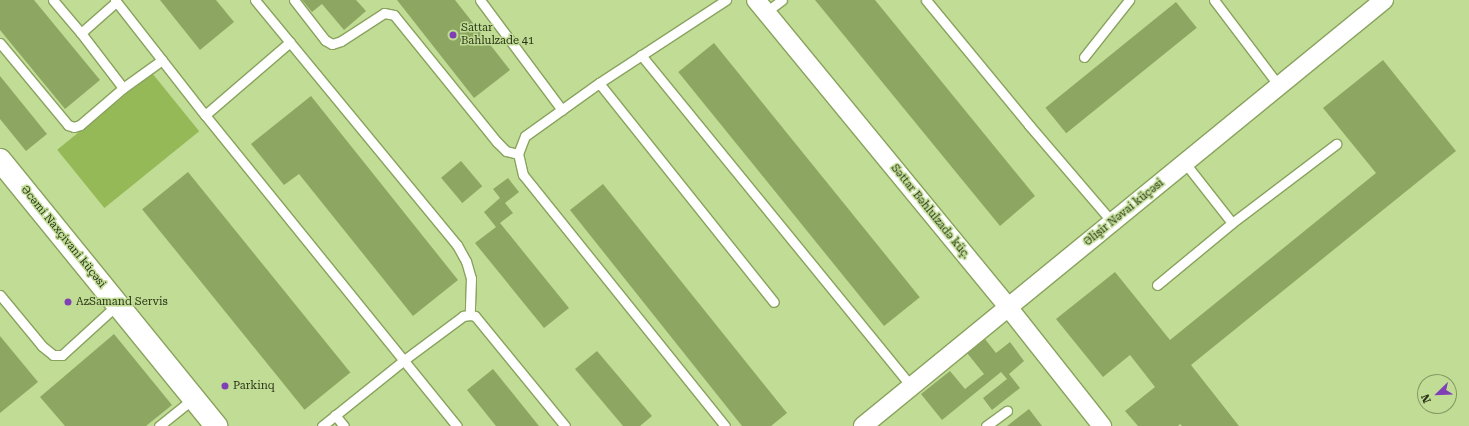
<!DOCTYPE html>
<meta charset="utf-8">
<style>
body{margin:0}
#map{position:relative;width:1469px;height:426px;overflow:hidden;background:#c0dc95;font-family:"Roboto Serif",serif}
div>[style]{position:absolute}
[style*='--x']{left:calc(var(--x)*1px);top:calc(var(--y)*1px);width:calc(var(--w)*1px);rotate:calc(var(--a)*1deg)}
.green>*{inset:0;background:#96b957;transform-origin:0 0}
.building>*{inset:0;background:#8da762;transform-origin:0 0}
.roads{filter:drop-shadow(1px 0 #89a35e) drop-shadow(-1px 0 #89a35e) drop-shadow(0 1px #89a35e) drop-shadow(0 -1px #89a35e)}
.service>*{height:9px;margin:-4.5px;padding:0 4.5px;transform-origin:4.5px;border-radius:4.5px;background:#fff}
.minor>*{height:18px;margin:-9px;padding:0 9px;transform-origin:9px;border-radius:9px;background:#fff}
.tertiary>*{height:22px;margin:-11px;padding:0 11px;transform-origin:11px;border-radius:11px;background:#fff}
.dots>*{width:11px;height:11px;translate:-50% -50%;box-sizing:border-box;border:2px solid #c0dc95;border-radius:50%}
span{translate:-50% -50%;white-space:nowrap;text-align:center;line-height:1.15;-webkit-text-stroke:3px #c0dc95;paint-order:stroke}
.poi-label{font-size:11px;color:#293417}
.left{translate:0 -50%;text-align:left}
.street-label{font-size:11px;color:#293417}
.north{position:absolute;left:1417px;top:374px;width:40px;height:40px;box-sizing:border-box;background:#c0dc95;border:1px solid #849963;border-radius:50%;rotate:247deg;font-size:11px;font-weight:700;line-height:16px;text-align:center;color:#293417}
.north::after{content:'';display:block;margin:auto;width:14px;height:18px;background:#8040b5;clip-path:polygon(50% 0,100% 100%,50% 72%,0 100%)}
</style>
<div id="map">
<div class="green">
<i style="left:152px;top:73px;width:75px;height:122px;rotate:51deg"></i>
</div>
<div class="building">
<i style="clip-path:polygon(0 0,34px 0,100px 80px,65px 109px,0 30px)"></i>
<i style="clip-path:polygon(160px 0,216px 0,234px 22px,200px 50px)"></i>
<i style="clip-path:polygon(302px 0,356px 0,366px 11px,344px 30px,322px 4px,312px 12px)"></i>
<i style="clip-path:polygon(397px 0,455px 0,510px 70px,474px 98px)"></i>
<i style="clip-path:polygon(815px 0,875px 0,1035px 196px,1000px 226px)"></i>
<i style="left:1176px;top:2px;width:33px;height:168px;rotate:51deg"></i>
<i style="left:714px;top:43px;width:327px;height:46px;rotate:51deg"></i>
<i style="clip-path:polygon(1383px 60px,1456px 151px,1191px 365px,1239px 426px,1182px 426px,1180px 424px,1178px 426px,1138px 426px,1125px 411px,1155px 387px,1130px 355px,1103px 377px,1056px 319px,1115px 272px,1170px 340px,1376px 173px,1323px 108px)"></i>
<i style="clip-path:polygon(0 76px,47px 134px,26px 151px,0 119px)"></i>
<i style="clip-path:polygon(311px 96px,458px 280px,413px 316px,299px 174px,284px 185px,251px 144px)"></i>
<i style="left:461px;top:161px;width:33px;height:26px;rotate:50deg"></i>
<i style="left:188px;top:172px;width:258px;height:59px;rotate:51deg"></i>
<i style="clip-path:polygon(508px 178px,519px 192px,505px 203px,513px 213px,500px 223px,569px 308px,544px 328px,475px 243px,496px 227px,484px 212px,500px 198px,493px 189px)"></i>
<i style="clip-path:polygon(603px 184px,787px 413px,771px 426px,742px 426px,570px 210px)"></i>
<i style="clip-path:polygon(114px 334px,172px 405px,146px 426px,65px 426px,40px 397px)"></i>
<i style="clip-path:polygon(0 336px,38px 382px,0 413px)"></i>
<i style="clip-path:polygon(985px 339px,996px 353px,1010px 342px,1024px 361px,1009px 374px,1020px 388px,992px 410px,983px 398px,1007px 379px,1001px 372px,942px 420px,921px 394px,950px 371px,965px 389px,984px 374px,967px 353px)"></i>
<i style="clip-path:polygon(597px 351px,652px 416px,640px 426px,623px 426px,575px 369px)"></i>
<i style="clip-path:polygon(493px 369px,539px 426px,496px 426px,467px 390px)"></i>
<i style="clip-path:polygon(1029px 409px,1042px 426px,1007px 426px)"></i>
</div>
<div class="roads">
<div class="service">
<i style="--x:53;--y:0;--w:43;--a:49.7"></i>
<i style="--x:115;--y:0;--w:146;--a:52"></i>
<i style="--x:205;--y:115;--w:400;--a:51"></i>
<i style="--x:255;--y:0;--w:318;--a:50.5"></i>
<i style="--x:457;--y:245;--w:18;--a:61"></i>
<i style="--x:466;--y:261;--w:18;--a:74"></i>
<i style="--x:471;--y:278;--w:37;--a:92"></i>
<i style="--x:294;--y:0;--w:51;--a:52.2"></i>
<i style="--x:325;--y:40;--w:8;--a:30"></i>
<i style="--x:332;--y:44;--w:9;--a:-18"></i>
<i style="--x:341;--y:41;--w:51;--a:-33.1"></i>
<i style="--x:384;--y:13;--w:10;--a:11"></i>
<i style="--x:394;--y:15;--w:164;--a:51"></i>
<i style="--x:497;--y:142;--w:13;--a:45"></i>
<i style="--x:506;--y:151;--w:12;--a:14"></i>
<i style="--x:480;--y:0;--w:137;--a:53.3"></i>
<i style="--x:926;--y:0;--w:162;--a:50.5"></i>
<i style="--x:1029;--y:125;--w:129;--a:49.4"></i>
<i style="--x:1214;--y:0;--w:108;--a:52.9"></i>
<i style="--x:116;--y:2;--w:47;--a:138.5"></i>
<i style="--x:81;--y:33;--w:69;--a:52.6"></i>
<i style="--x:123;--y:88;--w:48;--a:-35.7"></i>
<i style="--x:766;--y:12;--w:20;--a:-37"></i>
<i style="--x:0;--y:43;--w:107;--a:50.3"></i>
<i style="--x:68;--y:125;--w:6;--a:18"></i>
<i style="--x:74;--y:127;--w:6;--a:-18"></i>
<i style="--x:80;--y:125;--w:57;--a:-40.7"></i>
<i style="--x:641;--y:55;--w:429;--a:50.8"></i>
<i style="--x:1084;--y:57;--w:73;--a:-51.7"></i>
<i style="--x:599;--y:83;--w:280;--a:51.4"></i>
<i style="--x:205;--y:115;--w:112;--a:-40.7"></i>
<i style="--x:1185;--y:163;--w:76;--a:51.9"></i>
<i style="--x:1157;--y:285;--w:97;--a:-39.6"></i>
<i style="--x:1232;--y:223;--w:131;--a:-37.2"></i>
<i style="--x:0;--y:295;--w:66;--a:50.5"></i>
<i style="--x:42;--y:346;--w:14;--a:39"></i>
<i style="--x:53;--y:355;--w:9;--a:0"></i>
<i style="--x:62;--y:355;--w:74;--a:-42.3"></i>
<i style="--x:335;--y:415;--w:14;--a:51"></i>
<i style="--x:159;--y:426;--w:45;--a:-38.7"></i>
<i style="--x:322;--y:426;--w:105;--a:-38.8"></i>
<i style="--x:404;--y:360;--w:74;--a:-36.7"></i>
<i style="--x:463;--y:316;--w:7;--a:-8"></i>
<i style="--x:470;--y:315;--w:5;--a:11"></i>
<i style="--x:475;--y:316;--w:142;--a:50.7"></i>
<i style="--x:725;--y:426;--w:322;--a:-128.8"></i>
<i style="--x:523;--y:175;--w:22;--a:-103"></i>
<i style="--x:518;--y:154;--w:19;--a:-69"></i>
<i style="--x:525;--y:136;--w:91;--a:-35.6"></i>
<i style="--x:599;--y:83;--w:152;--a:-33.2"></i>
<i style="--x:986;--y:426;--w:26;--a:-36"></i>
</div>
<div class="minor">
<i style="--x:756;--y:0;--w:397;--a:50.6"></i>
<i style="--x:1008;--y:307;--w:152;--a:51.7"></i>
<i style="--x:863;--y:426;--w:673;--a:-39.27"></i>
</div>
<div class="tertiary">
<i style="--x:0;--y:160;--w:343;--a:50.9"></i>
</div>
</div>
<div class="dots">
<i style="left:453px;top:35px;background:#8040b5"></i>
<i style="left:68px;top:302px;background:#8040b5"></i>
<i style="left:225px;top:386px;background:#8040b5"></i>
</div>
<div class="poi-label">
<span class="left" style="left:461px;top:35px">Sattar<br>Bahlulzade 41</span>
<span class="left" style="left:76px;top:302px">AzSamand Servis</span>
<span class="left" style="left:233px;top:386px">Parkinq</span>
</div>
<div class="street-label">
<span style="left:930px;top:212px;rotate:51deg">Səttar Bəhlulzadə küç.</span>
<span style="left:1124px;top:213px;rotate:-39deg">Əlişir Nəvai küçəsi</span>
<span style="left:63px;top:237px;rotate:51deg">Əcəmi Naxçivani küçəsi</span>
</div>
<div class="north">N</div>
</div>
